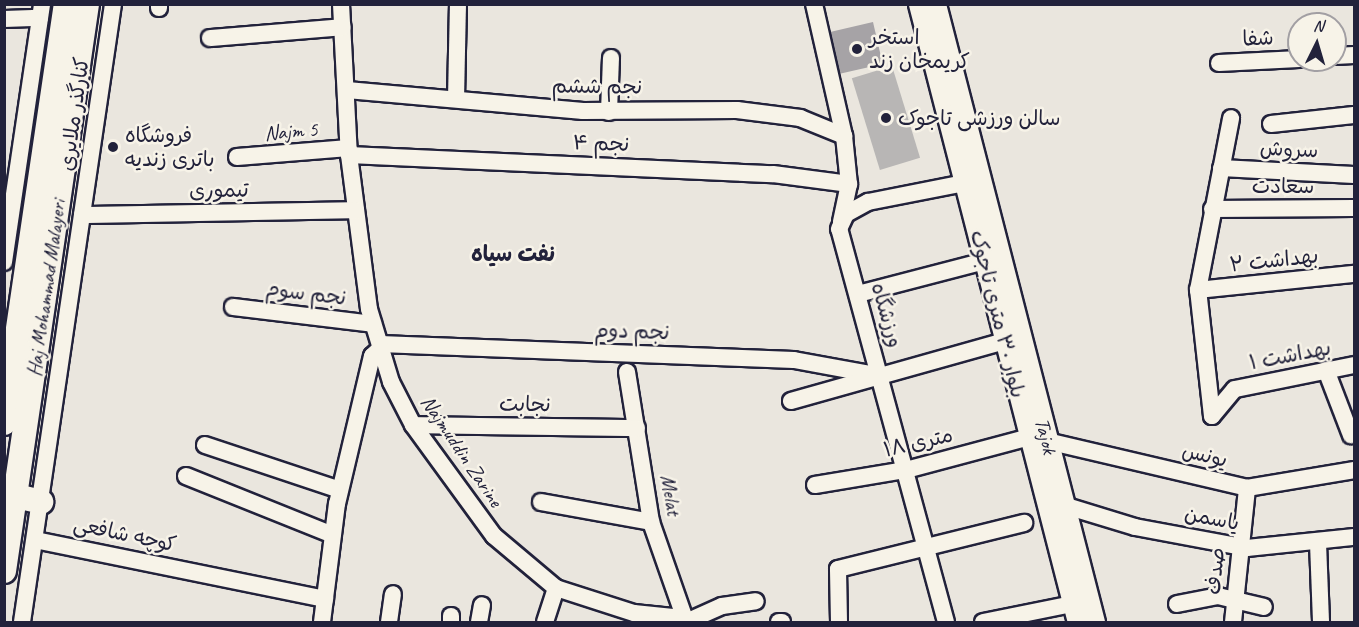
<!DOCTYPE html>
<meta charset="utf-8">
<style>
body{margin:0}
#map{position:relative;width:1359px;height:627px;overflow:hidden;background:#eae6de;font-family:Caveat,"Playpen Sans Arabic",sans-serif}
div>[style]{position:absolute}
[style*='--x']{left:calc(var(--x)*1px);top:calc(var(--y)*1px);width:calc(var(--w)*1px);rotate:calc(var(--a)*1deg)}
.water>*{inset:0;background:#a6a3a6;transform-origin:0 0}
.building>*{inset:0;background:#b8b6b5;transform-origin:0 0}
.roads{filter:drop-shadow(2px 0 #22223b) drop-shadow(-2px 0 #22223b) drop-shadow(0 2px #22223b) drop-shadow(0 -2px #22223b)}
.minor>*{height:16px;margin:-8px;padding:0 8px;transform-origin:8px;border-radius:8px;background:#f7f3e8}
.major>*{height:21px;margin:-10.5px;padding:0 10.5px;transform-origin:10.5px;border-radius:10.5px;background:#f7f3e8}
.highway>*{height:24px;margin:-12px;padding:0 12px;transform-origin:12px;border-radius:12px;background:#f7f3e8}
.dots>*{width:16px;height:16px;translate:-50% -50%;box-sizing:border-box;border:3px solid #f7f3e8;border-radius:50%}
span{translate:-50% -50%;white-space:nowrap;text-align:center;line-height:1.15;-webkit-text-stroke:5px #f7f3e8;paint-order:stroke}
.poi-label{font-size:21px;color:#22223b}
.left{translate:0 -50%;text-align:left}
.street-label{font-size:21px;color:#22223b}
.neighbourhood-label{font-size:22px;color:#22223b;font-weight:700}
.frame{position:absolute;inset:0;border:6px solid #22223b;pointer-events:none}
.north{position:absolute;left:1287px;top:12px;width:60px;height:60px;box-sizing:border-box;background:#f7f3e8;border:2px solid #a29fa3;border-radius:50%;rotate:5deg;font-size:16px;font-weight:700;line-height:24px;text-align:center;color:#22223b}
.north::after{content:'';display:block;margin:auto;width:21px;height:27px;background:#22223b;clip-path:polygon(50% 0,100% 100%,50% 72%,0 100%)}
</style>
<div id="map">
<div class="water">
<i style="left:873px;top:22px;width:43px;height:44px;rotate:77deg"></i>
</div>
<div class="building">
<i style="left:892px;top:66px;width:96px;height:42px;rotate:73deg"></i>
</div>
<div class="roads">
<div class="minor">
<i style="--x:159;--y:4;--w:4;--a:90"></i>
<i style="--x:341;--y:4;--w:151;--a:87"></i>
<i style="--x:349;--y:155;--w:155;--a:82.6"></i>
<i style="--x:369;--y:309;--w:76;--a:73.2"></i>
<i style="--x:391;--y:382;--w:48;--a:62.9"></i>
<i style="--x:413;--y:425;--w:137;--a:53.9"></i>
<i style="--x:494;--y:536;--w:81;--a:40"></i>
<i style="--x:556;--y:588;--w:82;--a:17.8"></i>
<i style="--x:634;--y:613;--w:49;--a:5.8"></i>
<i style="--x:814;--y:4;--w:135;--a:77.2"></i>
<i style="--x:844;--y:136;--w:48;--a:84.1"></i>
<i style="--x:849;--y:184;--w:39;--a:102"></i>
<i style="--x:4;--y:19;--w:36;--a:-2"></i>
<i style="--x:210;--y:38;--w:133;--a:-4.7"></i>
<i style="--x:1335;--y:56;--w:19;--a:-3"></i>
<i style="--x:1219;--y:63;--w:80;--a:-2.9"></i>
<i style="--x:347;--y:90;--w:237;--a:5.1"></i>
<i style="--x:583;--y:111;--w:154;--a:-0.4"></i>
<i style="--x:737;--y:110;--w:64;--a:7.2"></i>
<i style="--x:800;--y:118;--w:48;--a:22.2"></i>
<i style="--x:456;--y:99;--w:95;--a:-88.8"></i>
<i style="--x:609;--y:112;--w:54;--a:-87.9"></i>
<i style="--x:1271;--y:124;--w:83;--a:-6.2"></i>
<i style="--x:349;--y:155;--w:424;--a:2.6"></i>
<i style="--x:773;--y:174;--w:77;--a:7.5"></i>
<i style="--x:237;--y:157;--w:112;--a:-4.6"></i>
<i style="--x:1221;--y:168;--w:133;--a:3"></i>
<i style="--x:1212;--y:209;--w:142;--a:-0.4"></i>
<i style="--x:82;--y:215;--w:274;--a:-1"></i>
<i style="--x:4;--y:262;--w:261;--a:-81.6"></i>
<i style="--x:1198;--y:290;--w:157;--a:-5.9"></i>
<i style="--x:858;--y:294;--w:131;--a:-14.6"></i>
<i style="--x:233;--y:307;--w:141;--a:6.9"></i>
<i style="--x:380;--y:344;--w:414;--a:2.2"></i>
<i style="--x:794;--y:360;--w:88;--a:10.4"></i>
<i style="--x:1326;--y:370;--w:70;--a:69"></i>
<i style="--x:627;--y:372;--w:152;--a:80.9"></i>
<i style="--x:651;--y:522;--w:106;--a:70.7"></i>
<i style="--x:791;--y:401;--w:222;--a:-15.7"></i>
<i style="--x:1212;--y:416;--w:127;--a:-96.3"></i>
<i style="--x:1198;--y:290;--w:175;--a:-79.1"></i>
<i style="--x:1212;--y:416;--w:35;--a:-50"></i>
<i style="--x:1235;--y:389;--w:121;--a:-11.4"></i>
<i style="--x:413;--y:425;--w:224;--a:0.8"></i>
<i style="--x:1047;--y:441;--w:205;--a:13.2"></i>
<i style="--x:1247;--y:488;--w:109;--a:-9.5"></i>
<i style="--x:205;--y:445;--w:142;--a:18.4"></i>
<i style="--x:186;--y:476;--w:158;--a:21.9"></i>
<i style="--x:815;--y:485;--w:92;--a:-9.4"></i>
<i style="--x:906;--y:470;--w:128;--a:-14.9"></i>
<i style="--x:541;--y:502;--w:112;--a:10.3"></i>
<i style="--x:1063;--y:505;--w:75;--a:17"></i>
<i style="--x:1135;--y:527;--w:114;--a:10.6"></i>
<i style="--x:1247;--y:548;--w:108;--a:-5.9"></i>
<i style="--x:35;--y:540;--w:296;--a:11.5"></i>
<i style="--x:1318;--y:543;--w:79;--a:87.8"></i>
<i style="--x:1177;--y:604;--w:42;--a:-11"></i>
<i style="--x:1218;--y:596;--w:47;--a:13.4"></i>
<i style="--x:22;--y:622;--w:625;--a:-81.62"></i>
<i style="--x:322;--y:622;--w:119;--a:-82.8"></i>
<i style="--x:337;--y:504;--w:152;--a:-76.7"></i>
<i style="--x:372;--y:356;--w:12;--a:-42"></i>
<i style="--x:389;--y:622;--w:28;--a:-82"></i>
<i style="--x:451;--y:622;--w:6;--a:-90"></i>
<i style="--x:479;--y:622;--w:17;--a:-80"></i>
<i style="--x:545;--y:622;--w:36;--a:-72"></i>
<i style="--x:686;--y:622;--w:39;--a:-24"></i>
<i style="--x:722;--y:606;--w:34;--a:-8"></i>
<i style="--x:779;--y:622;--w:3;--a:0"></i>
<i style="--x:839;--y:622;--w:53;--a:-91.1"></i>
<i style="--x:838;--y:569;--w:192;--a:-13.9"></i>
<i style="--x:946;--y:622;--w:407;--a:-105.2"></i>
<i style="--x:839;--y:229;--w:17;--a:-65"></i>
<i style="--x:846;--y:214;--w:25;--a:-29"></i>
<i style="--x:868;--y:202;--w:99;--a:-11.1"></i>
<i style="--x:983;--y:622;--w:91;--a:-11.4"></i>
<i style="--x:1233;--y:622;--w:135;--a:-84"></i>
</div>
<div class="major">
<i style="--x:919;--y:4;--w:638;--a:75.57"></i>
<i style="--x:935;--y:4;--w:638;--a:75.57"></i>
</div>
<div class="highway">
<i style="--x:4;--y:423;--w:424;--a:-81.6"></i>
<i style="--x:16;--y:496;--w:26;--a:13"></i>
<i style="--x:4;--y:571;--w:573;--a:-81.67"></i>
</div>
</div>
<div class="dots">
<i style="left:857px;top:49px;background:#22223b"></i>
<i style="left:886px;top:118px;background:#22223b"></i>
<i style="left:113px;top:147px;background:#22223b"></i>
</div>
<div class="poi-label">
<span class="left" style="left:869px;top:49px">استخر<br>کریمخان زند</span>
<span class="left" style="left:898px;top:118px">سالن ورزشی تاجوک</span>
<span class="left" style="left:125px;top:147px">فروشگاه<br>باتری زندیه</span>
</div>
<div class="street-label">
<span style="left:1258px;top:38px;rotate:-3deg">شفا</span>
<span style="left:597px;top:86px;rotate:1deg">نجم ششم</span>
<span style="left:74px;top:114px;rotate:-82deg">کنارگذر ملایری</span>
<span style="left:291px;top:131px;rotate:-5deg">Najm 5</span>
<span style="left:601px;top:143px;rotate:2deg">نجم ۴</span>
<span style="left:1289px;top:149px;rotate:3deg">سروش</span>
<span style="left:1283px;top:186px">سعادت</span>
<span style="left:219px;top:190px;rotate:-1deg">تیموری</span>
<span style="left:1274px;top:260px;rotate:-6deg">بهداشت ۲</span>
<span style="left:46px;top:288px;rotate:-82deg">Haj Mohammad Malayeri</span>
<span style="left:306px;top:293px;rotate:7deg">نجم سوم</span>
<span style="left:998px;top:314px;rotate:76deg">بلوار ۳۰ متری تاجوک</span>
<span style="left:887px;top:315px;rotate:74deg">ورزشگاه</span>
<span style="left:632px;top:331px;rotate:2deg">نجم دوم</span>
<span style="left:1290px;top:355px;rotate:-11deg">بهداشت ۱</span>
<span style="left:525px;top:404px;rotate:1deg">نجابت</span>
<span style="left:1046px;top:436px;rotate:76deg">Tajok</span>
<span style="left:918px;top:442px;rotate:-13deg">۱۸ متری</span>
<span style="left:462px;top:451px;rotate:56deg">Najmuddin Zarine</span>
<span style="left:1205px;top:455px;rotate:13deg">یونس</span>
<span style="left:671px;top:495px;rotate:80deg">Melat</span>
<span style="left:1212px;top:518px;rotate:11deg">یاسمن</span>
<span style="left:125px;top:534px;rotate:12deg">کوچه شافعی</span>
<span style="left:1215px;top:571px;rotate:-84deg">صدف</span>
</div>
<div class="neighbourhood-label">
<span style="left:513px;top:255px">نفت سیاه</span>
</div>
<div class="frame"></div>
<div class="north">N</div>
</div>
